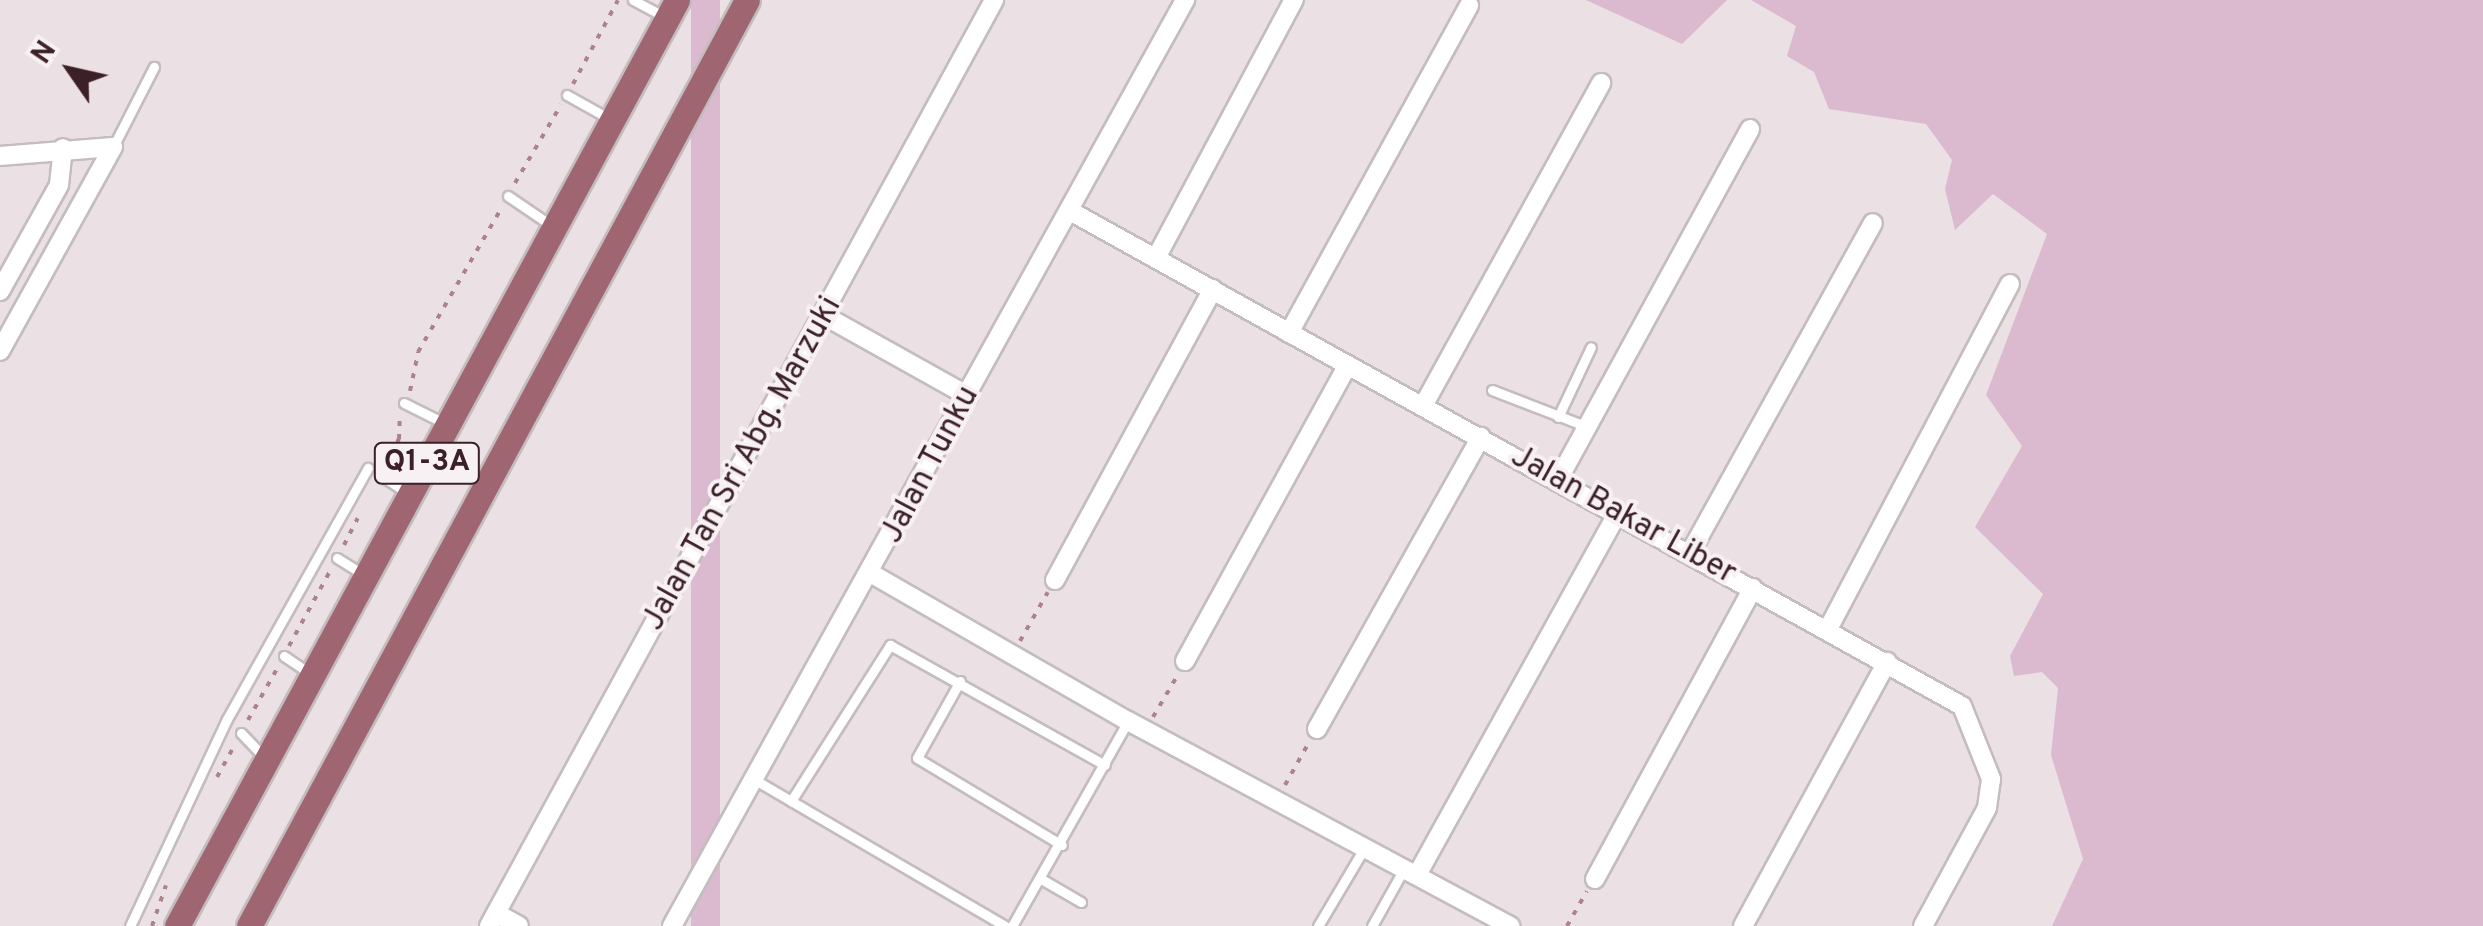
<!DOCTYPE html>
<style>
body{margin:0}
#map{position:relative;width:2483px;height:926px;overflow:hidden;background:#ebe0e4;font-family:Overpass,sans-serif}
div>[style]{position:absolute}
[style*='--x']{left:calc(var(--x)*1px);top:calc(var(--y)*1px);width:calc(var(--w)*1px);rotate:calc(var(--a)*1deg)}
.green>*{inset:0;background:#dbbad0;transform-origin:0 0}
.path>*{height:4px;margin-top:-2px;transform-origin:0;background:repeating-linear-gradient(90deg,#ad828d 0 5px,transparent 0 13px)}
.roads{filter:drop-shadow(2px 0 #c4bcbe) drop-shadow(-2px 0 #c4bcbe) drop-shadow(0 2px #c4bcbe) drop-shadow(0 -2px #c4bcbe)}
.service>*{height:9px;margin:-4.5px;padding:0 4.5px;transform-origin:4.5px;border-radius:4.5px;background:#fff}
.minor>*{height:18px;margin:-9px;padding:0 9px;transform-origin:9px;border-radius:9px;background:#fff}
.primary>*{height:25px;margin:-12.5px;padding:0 12.5px;transform-origin:12.5px;border-radius:12.5px;background:#9f6672}
span{translate:-50% -50%;white-space:nowrap;text-align:center;line-height:1.15;-webkit-text-stroke:8px #f7f1f4;paint-order:stroke}
.shield-label span{padding:2px 8px;background:#f7f1f4;border:2px solid;border-radius:8px;-webkit-text-stroke-width:0}
.shield-label{font-size:30px;color:#3b2127;font-weight:700}
.street-label{font-size:32px;color:#3b2127}
.north{position:absolute;left:20px;top:20px;width:100px;height:100px;-webkit-text-stroke:8px #f7f1f4;paint-order:stroke;rotate:304deg;font-size:28px;font-weight:700;line-height:40px;text-align:center;color:#3b2127}
.north::after{content:'';display:block;margin:auto;width:35px;height:45px;background:#3b2127;clip-path:polygon(50% 0,100% 100%,50% 72%,0 100%)}
</style>
<div id="map">
<div class="green">
<i style="left:691px;top:0;width:29px;height:1050px"></i>
<i style="clip-path:polygon(1586px 0,1727px 0,1682px 44px)"></i>
<i style="clip-path:polygon(1751px 0,2483px 0,2483px 926px,2052px 926px,2083px 859px,2051px 755px,2058px 688px,2042px 672px,2014px 676px,2010px 656px,2043px 594px,1975px 527px,2022px 446px,1986px 395px,2047px 234px,1993px 194px,1955px 230px,1945px 189px,1952px 160px,1926px 124px,1829px 109px,1814px 72px,1787px 56px,1796px 26px)"></i>
</div>
<div class="path">
<i style="--x:573;--y:84;--w:95;--a:-61.8"></i>
<i style="--x:515;--y:183;--w:91;--a:-59.5"></i>
<i style="--x:410;--y:391;--w:40;--a:-78"></i>
<i style="--x:418;--y:352;--w:165;--a:-59.9"></i>
<i style="--x:385;--y:465;--w:30;--a:-62"></i>
<i style="--x:399;--y:439;--w:25;--a:-88"></i>
<i style="--x:344;--y:545;--w:30;--a:-63"></i>
<i style="--x:1020;--y:641;--w:56;--a:-60.3"></i>
<i style="--x:289;--y:646;--w:85;--a:-61.3"></i>
<i style="--x:1153;--y:717;--w:45;--a:-59.5"></i>
<i style="--x:248;--y:720;--w:61;--a:-60.5"></i>
<i style="--x:217;--y:777;--w:35;--a:-61"></i>
<i style="--x:1285;--y:785;--w:45;--a:-60.6"></i>
<i style="--x:152;--y:926;--w:43;--a:-71.1"></i>
<i style="--x:1567;--y:926;--w:40;--a:-60.3"></i>
</div>
<div class="roads">
<div class="service">
<i style="--x:633;--y:0;--w:36;--a:28"></i>
<i style="--x:567;--y:95;--w:49;--a:29.2"></i>
<i style="--x:113;--y:147;--w:90;--a:-62.9"></i>
<i style="--x:508;--y:196;--w:53;--a:34.3"></i>
<i style="--x:1492;--y:390;--w:103;--a:21.1"></i>
<i style="--x:404;--y:403;--w:47;--a:26.6"></i>
<i style="--x:1558;--y:417;--w:77;--a:-64.8"></i>
<i style="--x:380;--y:475;--w:33;--a:33"></i>
<i style="--x:337;--y:558;--w:32;--a:32"></i>
<i style="--x:284;--y:656;--w:32;--a:34"></i>
<i style="--x:960;--y:681;--w:88;--a:119.2"></i>
<i style="--x:917;--y:758;--w:169;--a:31"></i>
<i style="--x:241;--y:733;--w:32;--a:46"></i>
<i style="--x:755;--y:780;--w:42;--a:30.3"></i>
<i style="--x:1043;--y:880;--w:44;--a:30.1"></i>
<i style="--x:130;--y:926;--w:229;--a:-64.9"></i>
<i style="--x:227;--y:719;--w:288;--a:-60.7"></i>
<i style="--x:1005;--y:926;--w:248;--a:-149.7"></i>
<i style="--x:791;--y:801;--w:185;--a:-57.6"></i>
<i style="--x:890;--y:645;--w:246;--a:29.2"></i>
<i style="--x:1012;--y:926;--w:236;--a:-60.5"></i>
<i style="--x:1318;--y:926;--w:92;--a:-59.3"></i>
<i style="--x:1372;--y:926;--w:68;--a:-60.8"></i>
</div>
<div class="minor">
<i style="--x:0;--y:156;--w:113;--a:-4.6"></i>
<i style="--x:113;--y:147;--w:233;--a:119"></i>
<i style="--x:1070;--y:211;--w:1020;--a:29.03"></i>
<i style="--x:1962;--y:706;--w:79;--a:68.3"></i>
<i style="--x:1991;--y:779;--w:29;--a:98"></i>
<i style="--x:1987;--y:808;--w:134;--a:118.5"></i>
<i style="--x:1156;--y:258;--w:293;--a:-61.9"></i>
<i style="--x:0;--y:291;--w:121;--a:-60.9"></i>
<i style="--x:59;--y:185;--w:37;--a:-84"></i>
<i style="--x:825;--y:316;--w:164;--a:29.2"></i>
<i style="--x:1289;--y:333;--w:374;--a:-61.2"></i>
<i style="--x:1423;--y:406;--w:369;--a:-61.1"></i>
<i style="--x:1558;--y:480;--w:400;--a:-61.3"></i>
<i style="--x:1690;--y:553;--w:377;--a:-61"></i>
<i style="--x:872;--y:574;--w:295;--a:29.9"></i>
<i style="--x:1128;--y:721;--w:434;--a:28.2"></i>
<i style="--x:1055;--y:580;--w:331;--a:-61.5"></i>
<i style="--x:1828;--y:629;--w:390;--a:-62.2"></i>
<i style="--x:1185;--y:661;--w:334;--a:-61.2"></i>
<i style="--x:1317;--y:729;--w:335;--a:-60.7"></i>
<i style="--x:1417;--y:875;--w:410;--a:-61"></i>
<i style="--x:1595;--y:879;--w:331;--a:-61.5"></i>
<i style="--x:496;--y:913;--w:26;--a:29"></i>
<i style="--x:489;--y:926;--w:1055;--a:-61.39"></i>
<i style="--x:672;--y:926;--w:1059;--a:-61.01"></i>
<i style="--x:1743;--y:926;--w:301;--a:-61.4"></i>
</div>
<div class="primary">
<i style="--x:177;--y:926;--w:1052;--a:-61.63"></i>
<i style="--x:249;--y:926;--w:1051;--a:-61.73"></i>
</div>
</div>
<div class="shield-label">
<span style="left:427px;top:463px">Q1-3A</span>
</div>
<div class="street-label">
<span style="left:743px;top:464px;rotate:-61deg">Jalan Tan Sri Abg. Marzuki</span>
<span style="left:931px;top:465px;rotate:-62deg">Jalan Tunku</span>
<span style="left:1623px;top:516px;rotate:29deg">Jalan Bakar Liber</span>
</div>
<div class="north">N</div>
</div>
